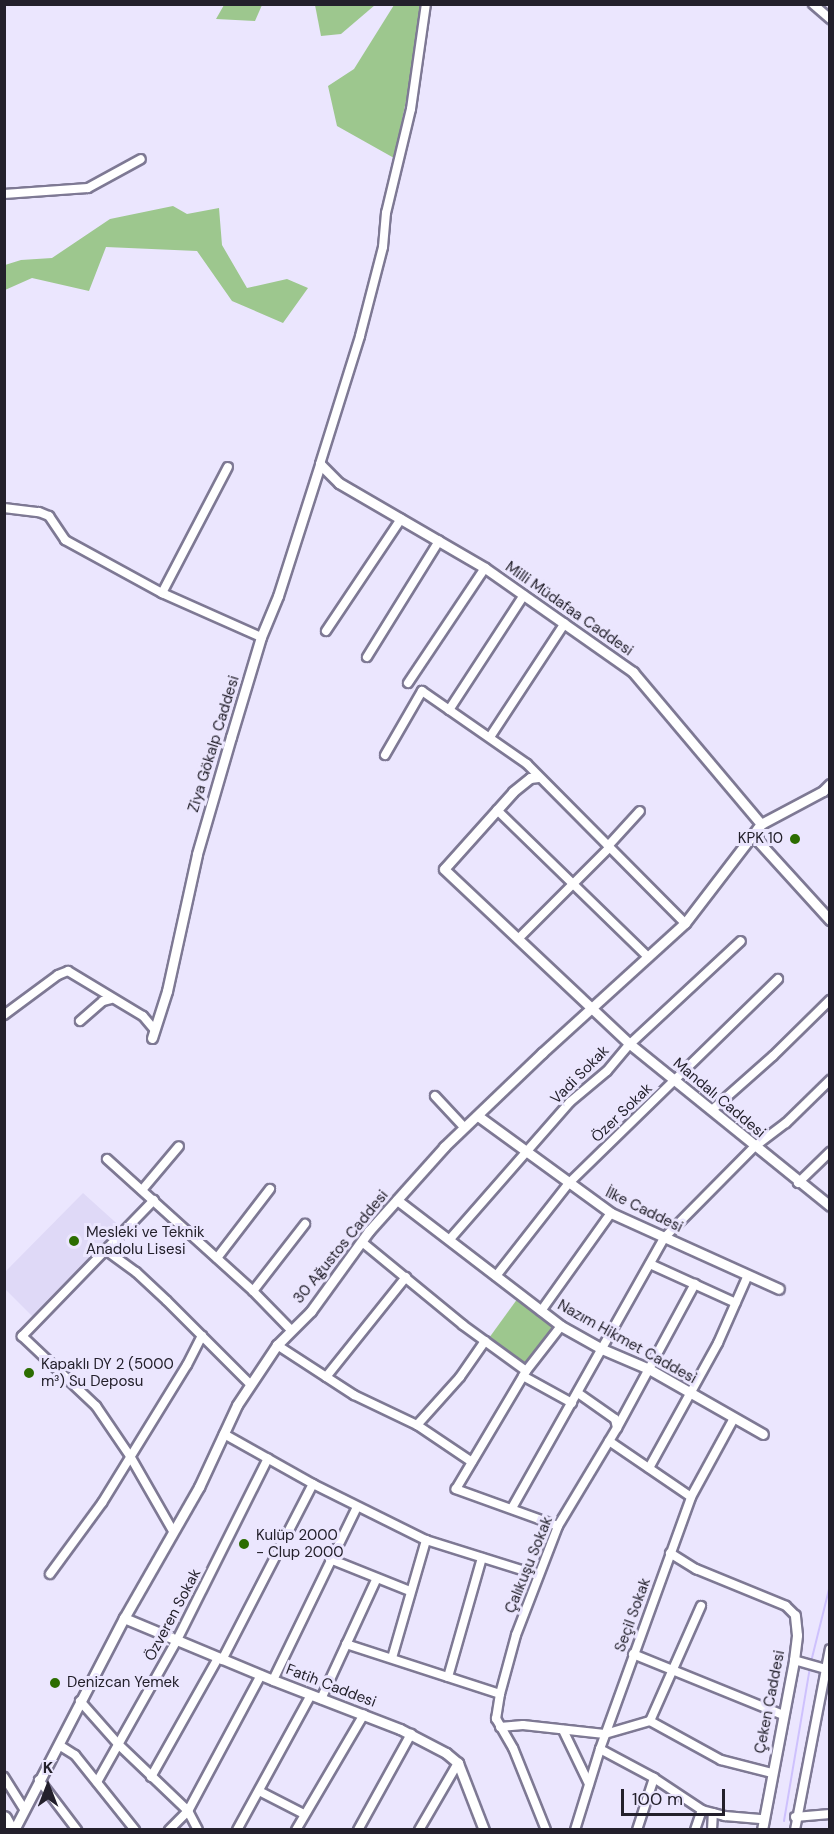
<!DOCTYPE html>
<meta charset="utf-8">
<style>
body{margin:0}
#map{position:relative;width:834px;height:1834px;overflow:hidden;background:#ebe6fe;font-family:"DM Sans",sans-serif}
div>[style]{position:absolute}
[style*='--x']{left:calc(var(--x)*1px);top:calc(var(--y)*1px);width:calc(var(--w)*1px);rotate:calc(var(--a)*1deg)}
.built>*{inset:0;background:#dfd9f7}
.green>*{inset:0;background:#9dc78e;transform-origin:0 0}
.stream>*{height:2px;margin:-1px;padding:0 1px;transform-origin:1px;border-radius:1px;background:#cec1fd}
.roads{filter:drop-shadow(2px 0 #7e7994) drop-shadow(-2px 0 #7e7994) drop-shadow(0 2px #7e7994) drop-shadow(0 -2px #7e7994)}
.minor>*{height:8px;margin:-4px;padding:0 4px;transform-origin:4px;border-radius:4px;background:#fff}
.tertiary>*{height:9px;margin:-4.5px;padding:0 4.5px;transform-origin:4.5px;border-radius:4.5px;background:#fff}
.trunk>*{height:14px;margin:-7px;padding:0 7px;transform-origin:7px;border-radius:7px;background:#fff}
.dots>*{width:16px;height:16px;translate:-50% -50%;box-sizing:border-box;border:3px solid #ebe6fe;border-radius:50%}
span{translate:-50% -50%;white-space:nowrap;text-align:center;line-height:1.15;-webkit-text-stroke:6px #ebe6fe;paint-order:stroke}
.street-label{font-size:15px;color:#23202b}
.poi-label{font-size:15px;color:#23202b}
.right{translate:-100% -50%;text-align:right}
.left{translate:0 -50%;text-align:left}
.frame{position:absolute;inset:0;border:6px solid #23202b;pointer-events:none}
.north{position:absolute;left:18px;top:1756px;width:60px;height:60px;-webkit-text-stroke:4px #ebe6fe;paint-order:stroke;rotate:0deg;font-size:16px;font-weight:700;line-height:24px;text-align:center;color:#23202b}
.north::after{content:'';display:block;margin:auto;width:21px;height:27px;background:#23202b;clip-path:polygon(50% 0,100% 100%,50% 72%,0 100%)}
.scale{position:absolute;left:621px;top:1789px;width:104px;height:27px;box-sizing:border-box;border:3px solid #23202b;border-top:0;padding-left:8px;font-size:18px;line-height:21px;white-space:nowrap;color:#23202b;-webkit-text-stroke:4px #ebe6fe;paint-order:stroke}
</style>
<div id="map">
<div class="built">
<i style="clip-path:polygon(83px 1193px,124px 1230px,35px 1319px,5px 1289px,4px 1273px)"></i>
</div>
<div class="green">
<i style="clip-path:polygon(224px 5px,224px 4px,262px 5px,255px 21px,216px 19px)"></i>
<i style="clip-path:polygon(315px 5px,315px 4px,375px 5px,341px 34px,321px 36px)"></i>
<i style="clip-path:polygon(394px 5px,419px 5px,420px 12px,419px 39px,394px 158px,337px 126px,328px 86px,354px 69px)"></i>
<i style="clip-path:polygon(173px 206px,187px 214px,219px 208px,222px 245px,247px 288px,287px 279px,308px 288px,283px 323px,232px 301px,197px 251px,106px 247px,89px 291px,32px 278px,5px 290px,5px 265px,21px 260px,52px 258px,110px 219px)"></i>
<i style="left:518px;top:1298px;width:47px;height:49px;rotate:36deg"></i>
</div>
<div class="stream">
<i style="--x:811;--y:1662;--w:79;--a:-76.1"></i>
<i style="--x:784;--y:1821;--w:155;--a:-80.4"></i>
</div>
<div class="roads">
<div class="minor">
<i style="--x:813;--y:4;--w:23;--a:41"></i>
<i style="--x:4;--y:194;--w:84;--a:-4.1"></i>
<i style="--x:88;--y:188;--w:60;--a:-28.7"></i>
<i style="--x:320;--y:464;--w:134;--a:-72.6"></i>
<i style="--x:360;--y:336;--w:92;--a:-75.5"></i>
<i style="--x:383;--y:247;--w:34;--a:-85"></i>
<i style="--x:386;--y:213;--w:107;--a:-76.5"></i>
<i style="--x:411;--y:109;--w:106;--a:-81.9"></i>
<i style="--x:4;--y:508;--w:35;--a:7"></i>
<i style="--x:39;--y:512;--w:11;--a:22"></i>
<i style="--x:49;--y:516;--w:29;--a:56"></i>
<i style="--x:65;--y:540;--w:111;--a:28.7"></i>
<i style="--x:162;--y:593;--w:108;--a:24"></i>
<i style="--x:162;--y:593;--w:142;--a:-62.4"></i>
<i style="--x:326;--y:631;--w:135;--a:-56.2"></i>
<i style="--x:367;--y:657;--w:137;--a:-58.2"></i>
<i style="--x:408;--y:683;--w:138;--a:-56.2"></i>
<i style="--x:449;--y:710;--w:137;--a:-56.9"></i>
<i style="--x:490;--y:737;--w:136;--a:-56.7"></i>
<i style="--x:385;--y:755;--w:74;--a:-60"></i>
<i style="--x:422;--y:691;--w:128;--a:34.8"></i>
<i style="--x:527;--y:764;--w:224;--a:45.2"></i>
<i style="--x:497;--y:810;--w:211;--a:44.2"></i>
<i style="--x:608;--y:846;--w:47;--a:-47.6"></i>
<i style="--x:518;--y:939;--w:129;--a:-45"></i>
<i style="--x:4;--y:1015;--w:67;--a:-36.5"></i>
<i style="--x:58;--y:975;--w:11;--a:-22"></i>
<i style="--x:68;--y:971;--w:87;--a:31"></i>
<i style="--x:143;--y:1016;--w:17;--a:50"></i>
<i style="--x:80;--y:1021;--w:30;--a:-41"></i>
<i style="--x:103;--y:1001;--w:8;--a:-14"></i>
<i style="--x:435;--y:1096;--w:42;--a:46.9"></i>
<i style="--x:712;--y:1110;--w:81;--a:-41.5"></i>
<i style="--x:773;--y:1056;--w:80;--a:-44.5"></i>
<i style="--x:107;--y:1159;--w:197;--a:42.1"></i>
<i style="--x:253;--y:1291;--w:54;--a:45.7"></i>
<i style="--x:798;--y:1183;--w:45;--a:-44.1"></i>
<i style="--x:142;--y:1190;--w:57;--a:-49.9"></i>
<i style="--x:154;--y:1200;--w:190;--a:134.1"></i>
<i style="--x:22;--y:1336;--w:102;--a:43.4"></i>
<i style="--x:96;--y:1406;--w:60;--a:55.8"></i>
<i style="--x:130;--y:1456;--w:86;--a:60.2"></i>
<i style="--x:450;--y:1239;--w:182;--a:-48.8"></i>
<i style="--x:570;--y:1102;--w:48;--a:-40"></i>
<i style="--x:607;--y:1071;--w:35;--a:-50"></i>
<i style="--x:630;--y:1044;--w:151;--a:-42.9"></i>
<i style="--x:362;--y:1242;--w:131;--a:39.4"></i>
<i style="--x:463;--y:1325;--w:78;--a:36.1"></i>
<i style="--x:107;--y:1251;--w:36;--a:36"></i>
<i style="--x:136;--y:1272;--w:42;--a:43.1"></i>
<i style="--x:167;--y:1301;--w:116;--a:45"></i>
<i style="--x:217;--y:1258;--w:87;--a:-52.5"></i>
<i style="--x:650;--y:1264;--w:94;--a:24.4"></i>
<i style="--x:496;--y:1276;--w:118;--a:-51.9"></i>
<i style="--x:569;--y:1183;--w:292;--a:-44.3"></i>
<i style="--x:253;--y:1291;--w:85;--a:-52.2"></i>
<i style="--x:541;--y:1311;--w:120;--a:-54.5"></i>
<i style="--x:277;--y:1345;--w:92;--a:33"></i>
<i style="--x:354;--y:1395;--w:70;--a:25.5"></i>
<i style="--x:417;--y:1425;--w:66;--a:33.9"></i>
<i style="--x:523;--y:1376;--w:56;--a:28.9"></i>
<i style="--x:326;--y:1377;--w:128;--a:-51.3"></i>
<i style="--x:578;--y:1393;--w:45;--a:35.1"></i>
<i style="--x:615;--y:1419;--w:9;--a:77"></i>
<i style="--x:417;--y:1425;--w:64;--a:-48.1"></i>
<i style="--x:460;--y:1377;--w:44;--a:-55.2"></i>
<i style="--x:224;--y:1434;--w:102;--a:29.3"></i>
<i style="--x:313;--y:1484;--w:126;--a:26.4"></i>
<i style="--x:426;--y:1540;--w:117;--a:17.4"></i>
<i style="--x:609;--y:1441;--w:99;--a:34.3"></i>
<i style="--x:649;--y:1468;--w:143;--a:-61.1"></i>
<i style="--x:718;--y:1343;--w:74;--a:-66.2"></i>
<i style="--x:512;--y:1508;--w:311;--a:-60.6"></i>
<i style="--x:665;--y:1237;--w:127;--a:-45.3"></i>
<i style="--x:754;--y:1147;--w:40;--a:-37"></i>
<i style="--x:786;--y:1123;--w:62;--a:-44.3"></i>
<i style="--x:558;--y:1526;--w:109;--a:-160.1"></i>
<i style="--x:456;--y:1489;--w:137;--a:-59.3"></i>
<i style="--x:526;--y:1371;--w:57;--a:-52.1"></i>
<i style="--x:670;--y:1553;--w:31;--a:32"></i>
<i style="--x:696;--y:1569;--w:97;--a:22.3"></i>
<i style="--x:786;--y:1606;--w:13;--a:45"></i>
<i style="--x:330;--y:1559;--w:86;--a:21.8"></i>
<i style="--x:50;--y:1574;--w:88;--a:-53.8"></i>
<i style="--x:102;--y:1503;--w:162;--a:-58.4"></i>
<i style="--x:187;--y:1365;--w:33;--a:-63"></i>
<i style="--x:346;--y:1644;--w:162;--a:18"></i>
<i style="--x:633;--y:1654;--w:162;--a:22.1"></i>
<i style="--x:392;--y:1658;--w:123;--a:-73.9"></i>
<i style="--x:222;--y:1660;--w:198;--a:-62.7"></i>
<i style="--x:794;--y:1660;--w:37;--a:16"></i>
<i style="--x:448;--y:1677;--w:124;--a:-74.1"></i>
<i style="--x:273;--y:1680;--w:192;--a:-64.1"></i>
<i style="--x:321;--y:1699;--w:133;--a:-65.2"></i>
<i style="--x:80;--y:1701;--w:57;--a:48.5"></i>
<i style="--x:118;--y:1744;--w:97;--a:43.7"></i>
<i style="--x:188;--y:1811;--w:21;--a:62"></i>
<i style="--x:650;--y:1721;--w:126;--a:-66.1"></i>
<i style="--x:500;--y:1727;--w:23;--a:-5"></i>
<i style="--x:523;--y:1725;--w:82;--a:6.3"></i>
<i style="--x:605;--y:1734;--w:47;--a:-16.1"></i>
<i style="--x:650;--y:1721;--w:81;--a:28.8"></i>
<i style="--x:721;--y:1760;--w:53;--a:14.3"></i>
<i style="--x:563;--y:1730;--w:60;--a:64.3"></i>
<i style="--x:59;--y:1745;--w:19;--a:32"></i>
<i style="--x:75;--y:1755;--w:96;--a:51.3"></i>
<i style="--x:600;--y:1749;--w:61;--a:28.2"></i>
<i style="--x:654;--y:1778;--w:58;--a:33.7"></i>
<i style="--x:702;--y:1810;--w:24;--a:15"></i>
<i style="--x:725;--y:1816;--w:38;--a:5"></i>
<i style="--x:4;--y:1777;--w:38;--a:58"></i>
<i style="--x:151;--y:1777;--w:137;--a:-60.6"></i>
<i style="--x:39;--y:1780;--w:63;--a:52.8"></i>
<i style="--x:97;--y:1782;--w:163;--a:-60.6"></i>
<i style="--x:177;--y:1640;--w:203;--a:-63.4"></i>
<i style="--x:259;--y:1791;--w:51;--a:27.1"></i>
<i style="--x:795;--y:1817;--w:35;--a:-5"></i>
<i style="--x:169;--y:1830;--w:27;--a:-45"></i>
<i style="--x:188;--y:1811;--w:154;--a:-61.8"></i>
<i style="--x:237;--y:1830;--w:154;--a:-61.3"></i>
<i style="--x:296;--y:1830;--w:134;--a:-59.6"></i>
<i style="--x:358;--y:1830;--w:110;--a:-61.1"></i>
<i style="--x:419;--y:1830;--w:78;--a:-59.8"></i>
<i style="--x:546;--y:1830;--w:88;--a:-111.9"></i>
<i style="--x:513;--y:1748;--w:34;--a:-120"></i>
<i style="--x:496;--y:1719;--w:25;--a:-81"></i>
<i style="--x:500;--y:1694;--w:61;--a:-74.8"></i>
<i style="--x:516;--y:1635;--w:117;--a:-68.9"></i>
<i style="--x:558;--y:1526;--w:114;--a:-59"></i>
<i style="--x:617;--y:1428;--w:164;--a:-61.6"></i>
<i style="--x:575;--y:1830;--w:85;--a:-72.8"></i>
<i style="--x:600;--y:1749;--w:268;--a:-70.1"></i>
<i style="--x:691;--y:1497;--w:90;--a:-61.4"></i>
<i style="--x:637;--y:1830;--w:55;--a:-71.9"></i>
<i style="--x:695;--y:1830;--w:21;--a:-71"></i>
<i style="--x:712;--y:1830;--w:17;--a:-87"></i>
<i style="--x:795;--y:1830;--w:184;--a:-79.1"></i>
</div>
<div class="tertiary">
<i style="--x:538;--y:777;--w:8;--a:173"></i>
<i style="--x:530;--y:778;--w:22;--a:141"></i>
<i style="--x:513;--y:792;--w:103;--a:131.9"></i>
<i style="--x:444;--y:869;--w:255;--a:43.3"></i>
<i style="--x:630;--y:1044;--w:257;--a:39"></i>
<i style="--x:758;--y:829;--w:12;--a:90"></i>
<i style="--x:758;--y:841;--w:107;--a:47.7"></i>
<i style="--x:152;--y:1038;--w:49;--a:-72.3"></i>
<i style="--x:167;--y:991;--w:140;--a:-77.6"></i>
<i style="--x:197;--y:854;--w:122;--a:-73.8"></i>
<i style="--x:231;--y:737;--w:104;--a:-73.3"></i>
<i style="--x:261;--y:637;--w:44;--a:-67.5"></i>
<i style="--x:278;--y:596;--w:139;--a:-72.3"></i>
<i style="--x:320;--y:464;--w:27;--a:45"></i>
<i style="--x:339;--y:483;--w:169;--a:30.2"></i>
<i style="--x:485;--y:568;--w:181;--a:35.1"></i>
<i style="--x:633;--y:672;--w:199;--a:49.9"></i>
<i style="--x:478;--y:1116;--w:165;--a:36.1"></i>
<i style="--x:611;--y:1213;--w:184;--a:24.3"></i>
<i style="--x:397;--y:1200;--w:207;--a:37.5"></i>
<i style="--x:561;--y:1326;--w:47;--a:29.3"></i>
<i style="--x:602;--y:1349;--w:51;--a:23.1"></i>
<i style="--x:649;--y:1369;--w:131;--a:29.7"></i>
<i style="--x:124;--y:1618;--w:161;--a:22.6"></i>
<i style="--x:273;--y:1680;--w:136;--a:21.1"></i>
<i style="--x:400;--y:1729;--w:52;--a:27.6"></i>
<i style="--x:446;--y:1753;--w:16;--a:40"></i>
<i style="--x:458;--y:1763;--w:72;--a:68.8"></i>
<i style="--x:14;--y:1830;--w:239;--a:-62.6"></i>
<i style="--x:124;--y:1618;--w:151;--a:-60.2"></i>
<i style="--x:199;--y:1487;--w:90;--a:-65.1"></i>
<i style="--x:237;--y:1405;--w:72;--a:-56.3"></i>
<i style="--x:277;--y:1345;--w:48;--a:-45"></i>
<i style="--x:311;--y:1311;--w:99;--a:-54.1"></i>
<i style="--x:369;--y:1231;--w:113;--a:-48.2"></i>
<i style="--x:444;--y:1147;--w:136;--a:-43.8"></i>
<i style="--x:542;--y:1053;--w:193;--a:-42.3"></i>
<i style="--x:685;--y:923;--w:125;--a:-52.5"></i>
<i style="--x:761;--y:824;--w:70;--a:-28"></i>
<i style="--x:823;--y:791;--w:10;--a:-45"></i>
<i style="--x:762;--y:1830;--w:173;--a:-79.3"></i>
<i style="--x:794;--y:1660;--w:25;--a:-83"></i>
<i style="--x:797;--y:1635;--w:20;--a:-96"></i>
</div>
<div class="trunk">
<i style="--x:4;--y:1819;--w:13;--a:61"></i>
</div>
</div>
<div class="dots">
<i style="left:795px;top:839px;background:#2c6d01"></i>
<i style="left:74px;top:1241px;background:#2c6d01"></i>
<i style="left:29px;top:1373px;background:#2c6d01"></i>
<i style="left:244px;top:1544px;background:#2c6d01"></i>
<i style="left:55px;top:1683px;background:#2c6d01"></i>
</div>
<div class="street-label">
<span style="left:569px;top:609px;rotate:35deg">Milli Müdafaa Caddesi</span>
<span style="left:214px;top:744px;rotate:-73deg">Ziya Gökalp Caddesi</span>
<span style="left:580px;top:1075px;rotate:-45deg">Vadi Sokak</span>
<span style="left:719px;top:1098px;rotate:40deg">Mandalı Caddesi</span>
<span style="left:622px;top:1113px;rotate:-44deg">Özer Sokak</span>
<span style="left:644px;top:1210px;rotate:26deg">İlke Caddesi</span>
<span style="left:341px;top:1247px;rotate:-51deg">30 Ağustos Caddesi</span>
<span style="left:627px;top:1342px;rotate:29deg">Nazım Hikmet Caddesi</span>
<span style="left:529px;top:1565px;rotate:-68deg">Çalıkuşu Sokak</span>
<span style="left:173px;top:1615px;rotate:-62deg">Özveren Sokak</span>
<span style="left:633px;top:1615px;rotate:-70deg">Seçil Sokak</span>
<span style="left:331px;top:1686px;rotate:21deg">Fatih Caddesi</span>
<span style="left:770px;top:1702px;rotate:-79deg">Çeken Caddesi</span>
</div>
<div class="poi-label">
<span class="right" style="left:783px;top:839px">KPK 10</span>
<span class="left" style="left:86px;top:1241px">Mesleki ve Teknik<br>Anadolu Lisesi</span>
<span class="left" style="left:41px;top:1373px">Kapaklı DY 2 (5000<br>m³) Su Deposu</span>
<span class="left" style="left:256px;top:1544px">Kulüp 2000<br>- Clup 2000</span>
<span class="left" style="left:67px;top:1683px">Denizcan Yemek</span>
</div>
<div class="frame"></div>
<div class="north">K</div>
<div class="scale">100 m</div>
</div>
